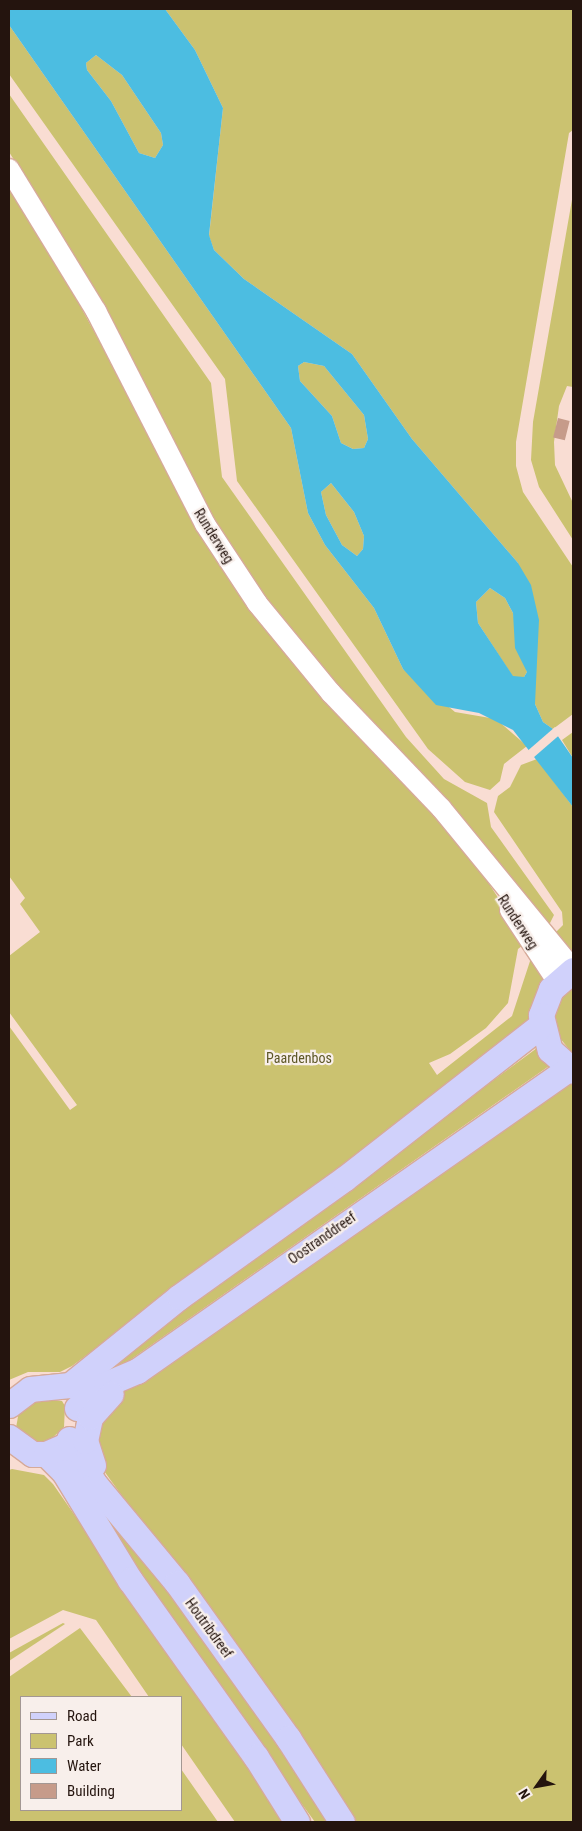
<!DOCTYPE html>
<style>
body{margin:0}
#map{position:relative;width:582px;height:1831px;overflow:hidden;background:#f9ddd3;font-family:"Roboto Condensed",sans-serif}
div>[style]{position:absolute}
[style*='--x']{left:calc(var(--x)*1px);top:calc(var(--y)*1px);width:calc(var(--w)*1px);rotate:calc(var(--a)*1deg)}
.green>*{inset:0;background:#cbc270}
.water>*{inset:0;background:#4cbde1}
.pier>*{inset:0;background:#f9ddd3;transform-origin:0 0}
.building>*{inset:0;background:#c69b8a;transform-origin:0 0}
.roads{filter:drop-shadow(1px 0 #d6aa99) drop-shadow(-1px 0 #d6aa99) drop-shadow(0 1px #d6aa99) drop-shadow(0 -1px #d6aa99)}
.minor>*{height:20px;margin:-10px;padding:0 10px;transform-origin:10px;border-radius:10px;background:#fff}
.major>*{height:25px;margin:-12.5px;padding:0 12.5px;transform-origin:12.5px;border-radius:12.5px;background:#d0d1fb}
span{translate:-50% -50%;white-space:nowrap;text-align:center;line-height:1.15;-webkit-text-stroke:4.5px #f8efeb;paint-order:stroke}
.street-label{font-size:14px;color:#24140e}
.park-label{font-size:14px;color:#5d5727}
.frame{position:absolute;inset:0;border:10px solid #24140e;pointer-events:none}
.legend{position:absolute;left:20px;top:1696px;width:162px;height:115px;box-sizing:border-box;background:#f8efeb;border:1px solid #a39793;margin:0;padding:6px 9px;list-style:none;font-size:15px;color:#24140e}
.legend li{display:flex;align-items:center;gap:10px;height:25px}
.legend b{width:25px;border:1px solid #a39793}
.north{position:absolute;left:512px;top:1761px;width:50px;height:50px;-webkit-text-stroke:4px #f8efeb;paint-order:stroke;rotate:238deg;font-size:14px;font-weight:700;line-height:20px;text-align:center;color:#24140e}
.north::after{content:'';display:block;margin:auto;width:18px;height:22px;background:#24140e;clip-path:polygon(50% 0,100% 100%,50% 72%,0 100%)}
</style>
<div id="map">
<div class="green">
<i style="clip-path:polygon(165px 9px,573px 9px,573px 130px,569px 133px,516px 442px,516px 466px,523px 492px,573px 567px,573px 714px,553px 729px,543px 722px,535px 704px,518px 563px,412px 439px,352px 354px,244px 279px,214px 250px,209px 236px,223px 108px,195px 50px)"></i>
<i style="clip-path:polygon(9px 25px,291px 428px,308px 513px,325px 545px,374px 608px,403px 669px,455px 712px,496px 719px,527px 746px,504px 764px,500px 781px,490px 790px,465px 782px,428px 749px,237px 481px,225px 379px,9px 74px)"></i>
<i style="clip-path:polygon(96px 55px,122px 75px,161px 133px,163px 145px,155px 158px,139px 153px,111px 101px,87px 70px,86px 63px)"></i>
<i style="clip-path:polygon(9px 94px,211px 383px,222px 477px,406px 737px,444px 779px,487px 803px,491px 827px,554px 915px,547px 929px,274px 610px,225px 540px,43px 205px,9px 152px)"></i>
<i style="clip-path:polygon(9px 185px,59px 267px,189px 506px,480px 870px,527px 942px,518px 949px,508px 1003px,486px 1028px,450px 1054px,429px 1063px,437px 1075px,512px 1016px,533px 952px,544px 972px,531px 1024px,72px 1366px,60px 1372px,28px 1372px,9px 1380px,9px 1026px,70px 1110px,77px 1105px,9px 1012px,9px 956px,40px 932px,20px 904px,25px 898px,9px 876px)"></i>
<i style="clip-path:polygon(573px 194px,573px 387px,567px 386px,559px 406px,554px 442px,555px 465px,573px 503px,573px 540px,539px 487px,531px 460px,533px 422px)"></i>
<i style="clip-path:polygon(304px 362px,324px 366px,364px 415px,368px 439px,364px 448px,353px 449px,341px 443px,332px 416px,300px 381px,298px 366px)"></i>
<i style="clip-path:polygon(331px 483px,354px 512px,364px 536px,363px 549px,357px 556px,342px 545px,326px 515px,321px 492px)"></i>
<i style="clip-path:polygon(490px 588px,505px 598px,513px 613px,527px 672px,524px 677px,513px 677px,478px 623px,476px 602px)"></i>
<i style="clip-path:polygon(573px 732px,573px 758px,562px 740px)"></i>
<i style="clip-path:polygon(537px 759px,573px 807px,573px 954px,552px 936px,563px 925px,562px 912px,494px 812px,498px 796px,510px 787px,521px 765px)"></i>
<i style="clip-path:polygon(573px 986px,573px 1054px,559px 1037px,555px 1018px,561px 999px)"></i>
<i style="clip-path:polygon(537px 1048px,549px 1066px,83px 1393px,122px 1354px)"></i>
<i style="clip-path:polygon(568px 1081px,573px 1083px,573px 1822px,357px 1822px,99px 1464px,95px 1422px,109px 1402px)"></i>
<i style="clip-path:polygon(33px 1401px,62px 1401px,65px 1406px,64px 1427px,48px 1442px,35px 1443px,16px 1428px,19px 1411px)"></i>
<i style="clip-path:polygon(76px 1464px,183px 1604px,331px 1822px,315px 1822px,151px 1598px)"></i>
<i style="clip-path:polygon(12px 1469px,44px 1475px,53px 1484px,288px 1822px,235px 1822px,181px 1744px,181px 1697px,149px 1697px,96px 1620px,63px 1610px,9px 1639px,9px 1470px)"></i>
<i style="clip-path:polygon(63px 1623px,65px 1624px,9px 1661px,9px 1653px)"></i>
<i style="clip-path:polygon(80px 1628px,132px 1697px,21px 1697px,21px 1810px,181px 1810px,181px 1769px,218px 1822px,9px 1822px,9px 1677px)"></i>
</div>
<div class="water">
<i style="clip-path:polygon(evenodd,9px 9px,165px 9px,195px 50px,223px 108px,209px 235px,214px 250px,244px 279px,352px 354px,412px 439px,518px 563px,531px 585px,539px 620px,535px 704px,543px 722px,553px 729px,573px 758px,573px 807px,513px 730px,479px 713px,436px 705px,403px 669px,374px 608px,325px 545px,308px 513px,291px 428px,9px 25px,9px 9px,96px 55px,122px 75px,161px 133px,163px 145px,155px 158px,139px 153px,111px 101px,87px 70px,86px 63px,96px 55px,9px 9px,304px 362px,324px 366px,364px 415px,368px 439px,364px 448px,353px 449px,341px 443px,332px 416px,300px 381px,298px 366px,304px 362px,9px 9px,331px 483px,354px 512px,364px 536px,363px 549px,357px 556px,342px 545px,326px 515px,321px 492px,331px 483px,9px 9px,490px 588px,505px 598px,513px 613px,515px 648px,527px 672px,524px 677px,513px 676px,478px 623px,476px 602px,490px 588px)"></i>
</div>
<div class="pier">
<i style="left:555px;top:727px;width:9px;height:37px;rotate:49deg"></i>
</div>
<div class="building">
<i style="left:558px;top:418px;width:12px;height:20px;rotate:14deg"></i>
</div>
<div class="roads">
<div class="minor">
<i style="--x:9;--y:169;--w:167;--a:58.5"></i>
<i style="--x:96;--y:311;--w:239;--a:62.9"></i>
<i style="--x:205;--y:524;--w:95;--a:56.6"></i>
<i style="--x:257;--y:603;--w:117;--a:50.6"></i>
<i style="--x:331;--y:693;--w:159;--a:46.3"></i>
<i style="--x:441;--y:808;--w:208;--a:50.7"></i>
<i style="--x:510;--y:910;--w:85;--a:56.5"></i>
</div>
<div class="major">
<i style="--x:573;--y:970;--w:29;--a:139"></i>
<i style="--x:551;--y:989;--w:28;--a:111"></i>
<i style="--x:541;--y:1015;--w:36;--a:76"></i>
<i style="--x:550;--y:1050;--w:31;--a:42"></i>
<i style="--x:9;--y:1405;--w:26;--a:-37"></i>
<i style="--x:30;--y:1389;--w:40;--a:-5.7"></i>
<i style="--x:70;--y:1385;--w:140;--a:-38.9"></i>
<i style="--x:179;--y:1297;--w:203;--a:-35.6"></i>
<i style="--x:344;--y:1179;--w:250;--a:-38"></i>
<i style="--x:77;--y:1408;--w:38;--a:-40"></i>
<i style="--x:106;--y:1384;--w:34;--a:-23"></i>
<i style="--x:137;--y:1371;--w:526;--a:-35.02"></i>
<i style="--x:9;--y:1437;--w:29;--a:36"></i>
<i style="--x:32;--y:1454;--w:14;--a:0"></i>
<i style="--x:46;--y:1454;--w:17;--a:-24"></i>
<i style="--x:69;--y:1439;--w:51;--a:60.4"></i>
<i style="--x:94;--y:1483;--w:130;--a:50.3"></i>
<i style="--x:177;--y:1583;--w:191;--a:54.4"></i>
<i style="--x:288;--y:1738;--w:100;--a:57.3"></i>
<i style="--x:46;--y:1454;--w:25;--a:45"></i>
<i style="--x:64;--y:1472;--w:127;--a:58.6"></i>
<i style="--x:130;--y:1580;--w:217;--a:54.6"></i>
<i style="--x:256;--y:1757;--w:77;--a:57.8"></i>
<i style="--x:93;--y:1465;--w:25;--a:-108"></i>
<i style="--x:85;--y:1441;--w:25;--a:-78"></i>
<i style="--x:90;--y:1417;--w:31;--a:-48"></i>
</div>
</div>
<div class="street-label">
<span style="left:214px;top:536px;rotate:58deg">Runderweg</span>
<span style="left:518px;top:922px;rotate:57deg">Runderweg</span>
<span style="left:322px;top:1238px;rotate:-35deg">Oostranddreef</span>
<span style="left:209px;top:1628px;rotate:54deg">Houtribdreef</span>
</div>
<div class="park-label">
<span style="left:299px;top:1058px">Paardenbos</span>
</div>
<div class="frame"></div>
<ul class="legend">
<li><b style="height:6px;background:#d0d1fb"></b>Road</li>
<li><b style="height:14px;background:#cbc270"></b>Park</li>
<li><b style="height:14px;background:#4cbde1"></b>Water</li>
<li><b style="height:14px;background:#c69b8a"></b>Building</li>
</ul>
<div class="north">N</div>
</div>
